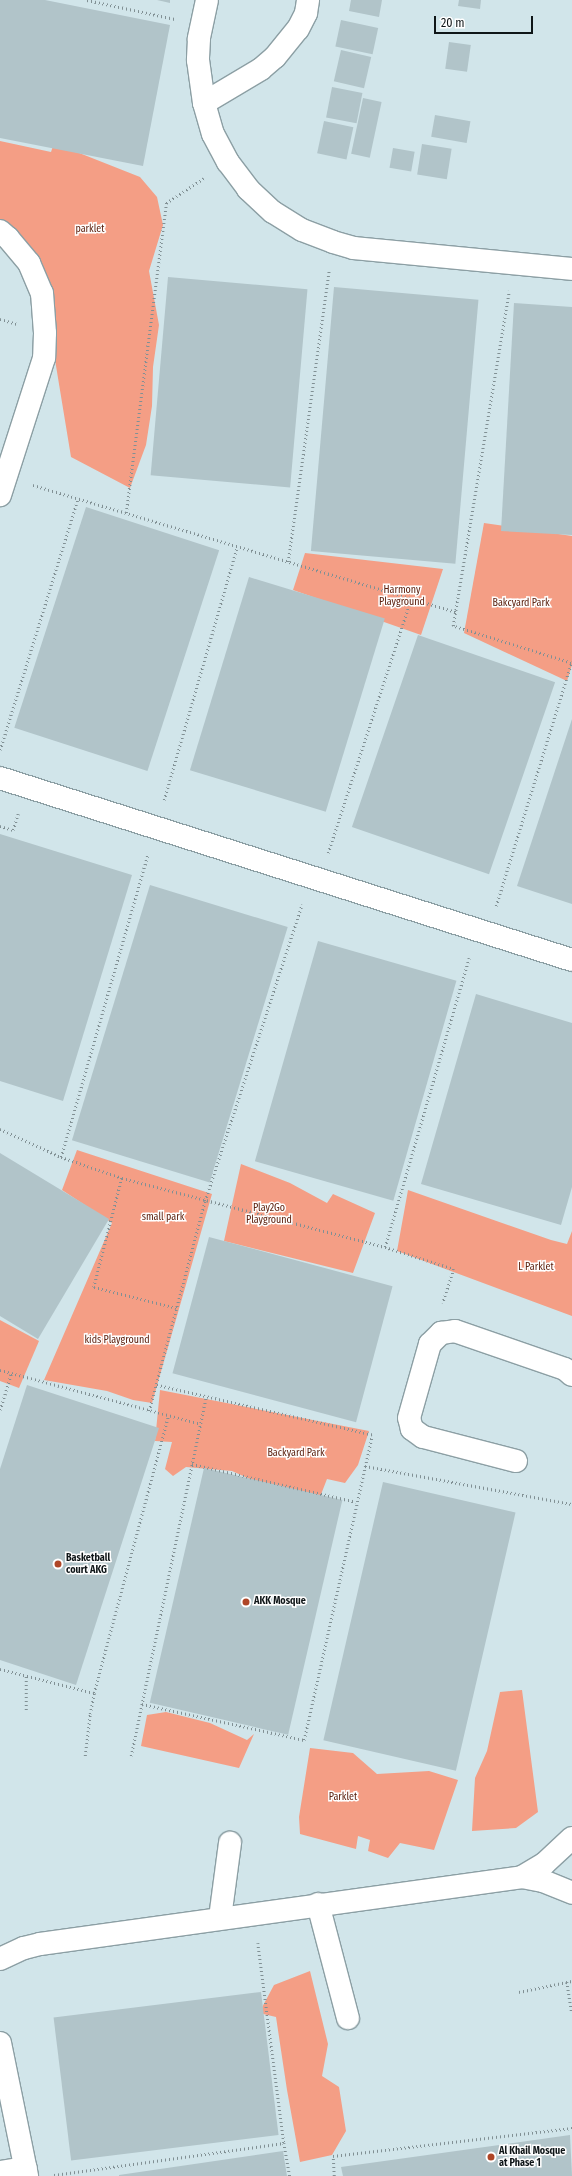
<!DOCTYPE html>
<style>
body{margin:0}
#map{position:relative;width:572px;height:2176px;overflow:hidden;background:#d1e5ea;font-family:"Fira Sans Condensed",sans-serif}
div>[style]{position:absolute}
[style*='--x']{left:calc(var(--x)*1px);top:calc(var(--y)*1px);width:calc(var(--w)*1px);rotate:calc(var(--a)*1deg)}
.green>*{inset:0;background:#f49e85}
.building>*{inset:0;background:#b1c4c9;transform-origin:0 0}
.path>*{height:2.5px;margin-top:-1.25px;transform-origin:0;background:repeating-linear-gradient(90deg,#819094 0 1px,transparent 0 4px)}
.roads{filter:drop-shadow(1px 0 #8c9fa4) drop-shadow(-1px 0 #8c9fa4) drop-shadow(0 1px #8c9fa4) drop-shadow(0 -1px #8c9fa4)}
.minor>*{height:22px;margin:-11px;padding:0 11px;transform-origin:11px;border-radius:11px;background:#fff}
.dots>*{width:11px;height:11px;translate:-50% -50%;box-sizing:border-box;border:2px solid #fff;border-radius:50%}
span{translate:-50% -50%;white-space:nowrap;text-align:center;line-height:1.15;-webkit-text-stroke:3px #fff;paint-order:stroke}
.park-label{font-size:10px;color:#5c200e}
.poi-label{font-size:10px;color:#0f1618;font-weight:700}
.left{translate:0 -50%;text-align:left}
.scale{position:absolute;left:434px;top:16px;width:99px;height:18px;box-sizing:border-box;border:2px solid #0f1618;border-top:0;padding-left:5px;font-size:12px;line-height:14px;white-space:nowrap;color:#0f1618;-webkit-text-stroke:3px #fff;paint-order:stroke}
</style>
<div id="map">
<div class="green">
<i style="clip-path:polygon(0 141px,51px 152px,54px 143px,140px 177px,157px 197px,163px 225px,149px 271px,159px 325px,153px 367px,152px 406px,146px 445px,130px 488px,71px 457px,45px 299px,0 227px)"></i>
<i style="clip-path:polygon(484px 523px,572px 536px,572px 665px,567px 681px,464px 633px)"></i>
<i style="clip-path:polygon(305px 553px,443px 569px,421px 635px,293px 590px)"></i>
<i style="clip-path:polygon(77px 1150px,212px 1194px,152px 1403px,133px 1400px,107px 1391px,44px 1380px,112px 1223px,62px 1190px)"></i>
<i style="clip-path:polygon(241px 1164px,290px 1183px,327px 1203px,333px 1194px,375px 1213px,353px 1273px,224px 1241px)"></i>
<i style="clip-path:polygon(408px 1190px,551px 1240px,567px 1244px,572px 1231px,572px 1316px,397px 1251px)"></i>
<i style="clip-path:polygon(0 1320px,39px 1341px,19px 1388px,0 1381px)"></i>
<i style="clip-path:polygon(160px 1390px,369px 1431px,358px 1465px,345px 1483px,327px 1479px,320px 1497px,263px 1485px,232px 1471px,186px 1467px,173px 1476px,165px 1469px,172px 1442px,155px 1441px)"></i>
<i style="clip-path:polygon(522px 1690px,538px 1812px,516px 1828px,472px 1831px,475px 1778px,487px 1751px,500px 1692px)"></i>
<i style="clip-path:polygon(166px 1712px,210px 1723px,247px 1740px,254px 1734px,239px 1768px,141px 1746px,147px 1715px)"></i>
<i style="clip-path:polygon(310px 1748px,353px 1753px,377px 1774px,429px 1771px,458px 1780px,434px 1850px,400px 1843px,388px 1858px,368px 1851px,370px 1840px,358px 1836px,356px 1849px,300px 1834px,299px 1817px)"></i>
<i style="clip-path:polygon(310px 1971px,328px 2044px,322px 2076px,339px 2087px,346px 2131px,332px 2155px,300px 2162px,287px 2090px,276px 2017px,259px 2013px,274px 1985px)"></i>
</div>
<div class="building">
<i style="clip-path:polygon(0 0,45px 0,170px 25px,143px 166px,0 138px)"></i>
<i style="clip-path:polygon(157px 0,170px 0,170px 3px)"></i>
<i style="clip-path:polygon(351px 0,382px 0,379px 17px,349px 11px)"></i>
<i style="clip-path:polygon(459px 0,481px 0,480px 9px,458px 6px)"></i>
<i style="left:341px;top:20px;width:38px;height:27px;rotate:12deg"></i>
<i style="left:449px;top:42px;width:22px;height:27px;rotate:8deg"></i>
<i style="left:341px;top:50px;width:31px;height:32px;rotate:13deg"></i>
<i style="left:332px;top:87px;width:31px;height:31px;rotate:11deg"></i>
<i style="left:363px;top:98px;width:19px;height:57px;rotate:12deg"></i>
<i style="left:435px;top:115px;width:36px;height:22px;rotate:10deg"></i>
<i style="left:324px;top:121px;width:30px;height:33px;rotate:12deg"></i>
<i style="left:422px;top:144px;width:30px;height:31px;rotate:9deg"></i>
<i style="left:393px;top:148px;width:22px;height:20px;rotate:10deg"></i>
<i style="left:168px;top:277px;width:140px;height:199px;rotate:5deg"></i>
<i style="left:334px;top:287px;width:145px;height:265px;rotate:5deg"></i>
<i style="clip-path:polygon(514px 303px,572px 307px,572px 535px,501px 531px)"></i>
<i style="left:86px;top:507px;width:140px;height:232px;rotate:18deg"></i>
<i style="left:249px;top:577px;width:142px;height:202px;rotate:17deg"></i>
<i style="left:418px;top:635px;width:145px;height:203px;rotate:19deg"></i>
<i style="clip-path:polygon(572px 719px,572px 904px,517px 886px)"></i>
<i style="clip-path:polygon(0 834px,132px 875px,63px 1101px,0 1081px)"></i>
<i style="left:150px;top:885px;width:144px;height:267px;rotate:17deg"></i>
<i style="left:318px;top:941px;width:144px;height:229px;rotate:16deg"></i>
<i style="clip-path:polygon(476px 994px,572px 1023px,572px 1187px,561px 1225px,421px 1184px)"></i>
<i style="clip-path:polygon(0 1153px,109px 1219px,38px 1339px,0 1316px)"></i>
<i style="left:209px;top:1237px;width:190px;height:141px;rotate:15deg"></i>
<i style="clip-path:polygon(27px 1385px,159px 1428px,76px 1685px,0 1660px,0 1469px)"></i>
<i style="left:204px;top:1468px;width:142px;height:241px;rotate:13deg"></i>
<i style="left:383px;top:1482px;width:136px;height:265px;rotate:13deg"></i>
<i style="left:261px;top:1992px;width:144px;height:209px;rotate:83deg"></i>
<i style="clip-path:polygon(570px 2135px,572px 2176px,343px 2176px,341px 2167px)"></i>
<i style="clip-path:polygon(283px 2151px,287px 2176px,119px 2176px,119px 2175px)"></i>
</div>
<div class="path">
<i style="--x:87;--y:0;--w:90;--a:12.2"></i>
<i style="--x:0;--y:319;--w:18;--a:16"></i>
<i style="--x:33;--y:485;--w:442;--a:16.7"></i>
<i style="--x:126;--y:513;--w:313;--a:-82.6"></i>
<i style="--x:166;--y:203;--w:45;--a:-33.3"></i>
<i style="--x:288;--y:562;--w:294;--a:-82"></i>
<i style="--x:0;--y:750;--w:264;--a:-72.8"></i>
<i style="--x:164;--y:800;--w:263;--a:-73.9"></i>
<i style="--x:0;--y:826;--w:14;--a:17"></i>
<i style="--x:13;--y:830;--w:17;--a:-73"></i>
<i style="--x:328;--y:853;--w:267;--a:-71.9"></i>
<i style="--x:496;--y:906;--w:254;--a:-72.8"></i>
<i style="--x:571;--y:663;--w:124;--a:-162.6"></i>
<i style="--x:453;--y:626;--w:340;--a:-80.5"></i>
<i style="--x:0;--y:1129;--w:67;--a:24.7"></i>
<i style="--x:61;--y:1157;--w:65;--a:19"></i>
<i style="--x:122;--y:1178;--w:272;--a:14.7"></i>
<i style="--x:385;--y:1247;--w:72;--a:17.7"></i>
<i style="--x:454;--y:1269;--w:36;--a:108"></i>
<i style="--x:61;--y:1157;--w:315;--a:-74"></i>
<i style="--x:122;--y:1178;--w:113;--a:104.4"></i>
<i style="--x:94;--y:1287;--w:86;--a:14.2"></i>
<i style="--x:385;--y:1247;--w:301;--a:-73.8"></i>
<i style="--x:0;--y:1370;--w:208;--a:15"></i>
<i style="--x:0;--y:1410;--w:39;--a:-73"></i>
<i style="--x:149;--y:1411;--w:217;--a:-75.1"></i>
<i style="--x:205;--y:1201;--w:312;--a:-71.9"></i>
<i style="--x:192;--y:1464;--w:168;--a:13"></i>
<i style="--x:365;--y:1466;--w:210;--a:10.4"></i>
<i style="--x:0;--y:1669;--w:97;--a:14.3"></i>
<i style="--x:142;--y:1704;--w:166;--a:12.5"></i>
<i style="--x:304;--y:1740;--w:312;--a:-77.4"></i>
<i style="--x:372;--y:1435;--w:222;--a:-167"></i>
<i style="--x:26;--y:1710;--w:34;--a:-90"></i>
<i style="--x:85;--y:1756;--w:42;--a:-83.2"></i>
<i style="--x:90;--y:1714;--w:21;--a:-79"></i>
<i style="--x:94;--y:1693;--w:287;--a:-75"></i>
<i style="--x:131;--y:1756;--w:368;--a:-78.2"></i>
<i style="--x:258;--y:1943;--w:202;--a:82.6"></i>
<i style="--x:284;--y:2143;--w:34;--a:80"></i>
<i style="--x:567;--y:1982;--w:30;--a:81"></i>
<i style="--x:519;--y:1992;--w:54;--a:-11.7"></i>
<i style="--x:54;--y:2175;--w:232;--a:-7.9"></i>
<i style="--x:334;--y:2176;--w:20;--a:-93"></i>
<i style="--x:333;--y:2156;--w:241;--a:-6.7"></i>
</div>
<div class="roads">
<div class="minor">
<i style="--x:207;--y:0;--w:40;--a:102"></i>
<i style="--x:199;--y:39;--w:21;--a:93"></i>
<i style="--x:198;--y:60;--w:43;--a:82.1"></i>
<i style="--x:204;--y:103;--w:32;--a:74"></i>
<i style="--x:213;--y:134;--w:32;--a:62"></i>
<i style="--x:228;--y:162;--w:34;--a:53"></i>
<i style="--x:248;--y:189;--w:34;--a:43"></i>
<i style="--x:273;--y:212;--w:34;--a:32"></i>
<i style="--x:302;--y:230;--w:33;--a:21"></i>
<i style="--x:333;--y:242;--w:22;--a:16"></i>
<i style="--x:354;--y:248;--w:219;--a:5.5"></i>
<i style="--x:204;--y:103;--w:66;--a:-30.8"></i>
<i style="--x:261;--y:69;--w:18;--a:-41"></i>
<i style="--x:275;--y:57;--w:36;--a:-51"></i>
<i style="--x:298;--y:29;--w:18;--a:-63"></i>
<i style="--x:306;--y:13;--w:13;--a:-81"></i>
<i style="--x:0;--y:231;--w:11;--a:41"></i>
<i style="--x:8;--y:238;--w:33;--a:50"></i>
<i style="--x:29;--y:263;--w:33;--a:67"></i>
<i style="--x:42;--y:293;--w:40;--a:85.7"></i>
<i style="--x:45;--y:333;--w:25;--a:92"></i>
<i style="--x:44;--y:358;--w:144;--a:107.8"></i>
<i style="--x:0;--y:778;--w:600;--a:17.65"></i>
<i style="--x:516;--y:1461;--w:96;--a:-165.5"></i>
<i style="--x:423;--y:1437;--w:14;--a:-144"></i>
<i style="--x:412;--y:1429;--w:11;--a:-105"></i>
<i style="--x:409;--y:1418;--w:77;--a:-74.2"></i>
<i style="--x:430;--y:1344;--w:16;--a:-45"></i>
<i style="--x:441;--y:1333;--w:14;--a:-8"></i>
<i style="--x:455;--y:1331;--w:116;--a:19.1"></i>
<i style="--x:565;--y:1369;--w:9;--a:41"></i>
<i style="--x:522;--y:1877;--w:26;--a:-31"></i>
<i style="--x:544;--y:1864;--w:38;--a:-43"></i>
<i style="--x:318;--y:1904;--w:118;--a:75.3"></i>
<i style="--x:220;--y:1918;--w:76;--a:-82.4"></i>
<i style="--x:0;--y:1959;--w:26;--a:-25"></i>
<i style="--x:24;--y:1948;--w:16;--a:-14"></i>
<i style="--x:40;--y:1944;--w:487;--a:-7.9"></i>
<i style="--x:522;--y:1877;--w:21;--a:11"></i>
<i style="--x:543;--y:1881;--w:31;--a:22"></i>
<i style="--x:0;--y:2043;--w:136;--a:78.5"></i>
<i style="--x:0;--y:2172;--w:26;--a:-9"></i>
</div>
</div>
<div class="dots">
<i style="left:58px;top:1564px;background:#af4627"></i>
<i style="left:246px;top:1602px;background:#af4627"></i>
<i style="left:491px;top:2157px;background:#af4627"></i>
</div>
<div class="park-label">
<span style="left:90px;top:230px">parklet</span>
<span style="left:402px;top:596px">Harmony<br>Playground</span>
<span style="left:521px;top:604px">Bakcyard Park</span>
<span style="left:269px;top:1214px">Play2Go<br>Playground</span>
<span style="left:163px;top:1218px">small park</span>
<span style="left:536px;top:1268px">L Parklet</span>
<span style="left:117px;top:1341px">kids Playground</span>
<span style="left:296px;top:1454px">Backyard Park</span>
<span style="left:343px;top:1798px">Parklet</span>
</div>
<div class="poi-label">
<span class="left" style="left:66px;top:1564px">Basketball<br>court AKG</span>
<span class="left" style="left:254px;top:1602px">AKK Mosque</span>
<span class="left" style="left:499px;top:2157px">Al Khail Mosque<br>at Phase 1</span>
</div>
<div class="scale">20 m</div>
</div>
